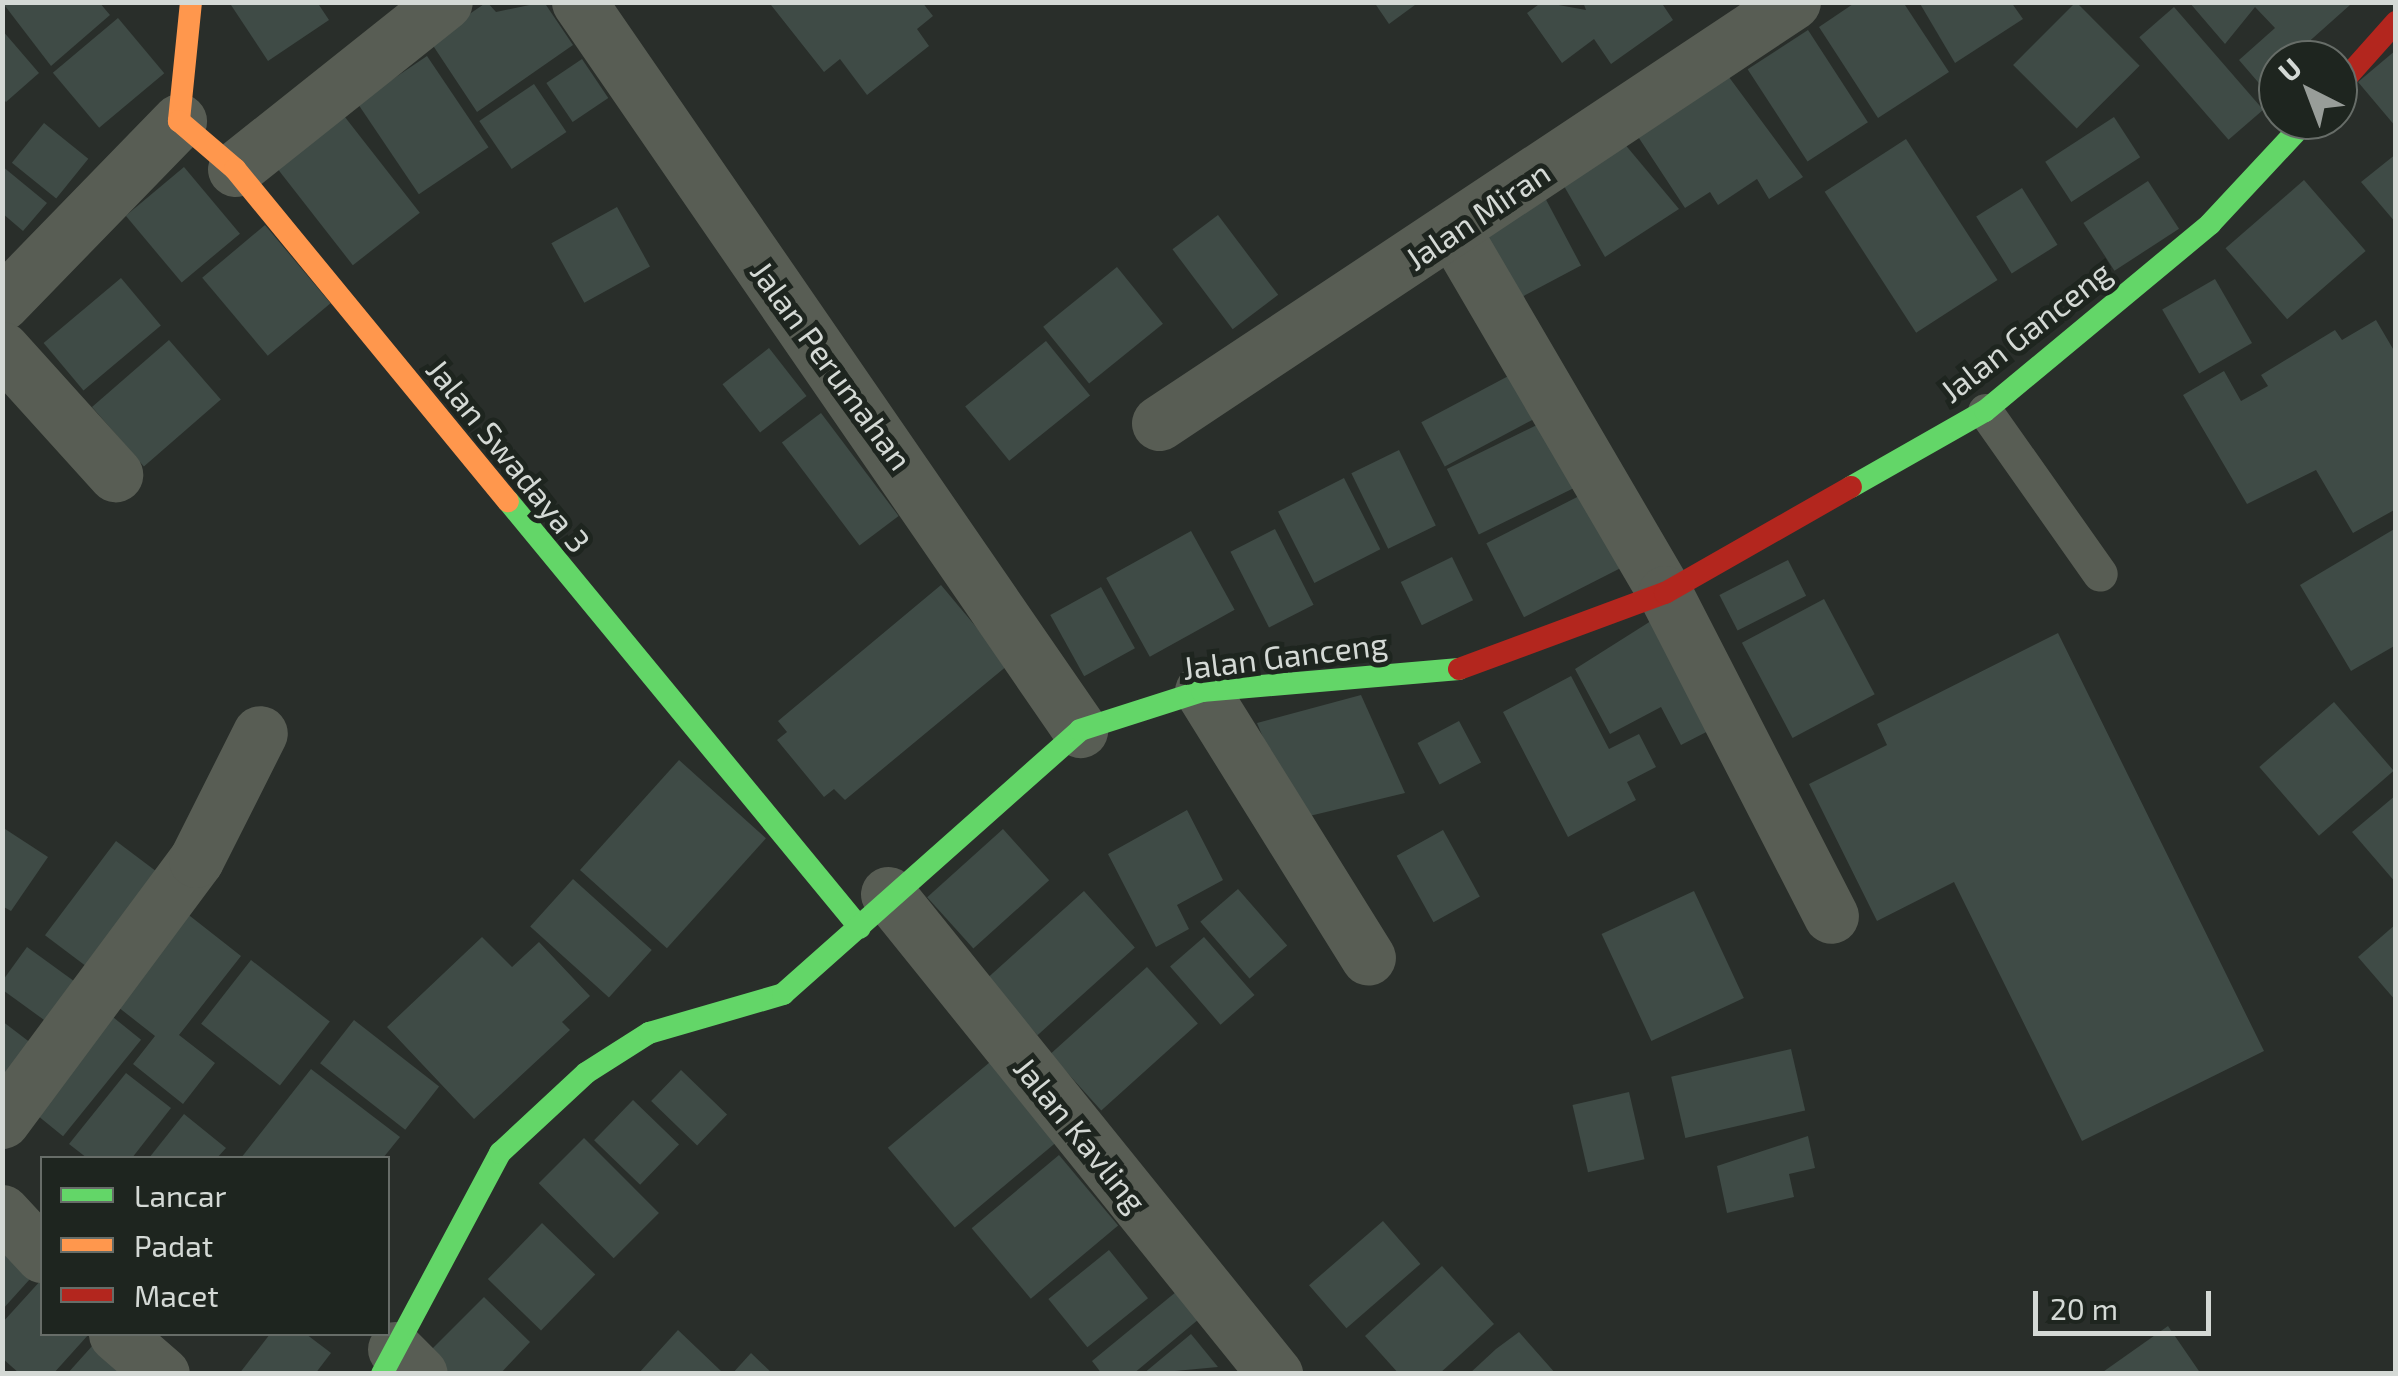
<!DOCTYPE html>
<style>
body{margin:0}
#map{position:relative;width:2398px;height:1376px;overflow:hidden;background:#292e2a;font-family:"Exo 2",sans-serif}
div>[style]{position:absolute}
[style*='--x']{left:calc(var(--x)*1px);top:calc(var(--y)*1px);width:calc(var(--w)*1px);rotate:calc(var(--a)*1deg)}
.building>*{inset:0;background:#3f4b46;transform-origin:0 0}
.lane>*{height:35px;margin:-17.5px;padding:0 17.5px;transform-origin:17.5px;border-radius:17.5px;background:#585d54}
.street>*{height:55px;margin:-27.5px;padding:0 27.5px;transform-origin:27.5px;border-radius:27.5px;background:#585d54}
.fast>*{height:22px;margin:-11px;padding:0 11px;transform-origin:11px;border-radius:11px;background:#63d668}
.slow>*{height:22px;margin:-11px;padding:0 11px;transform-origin:11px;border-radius:11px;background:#ff974d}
.jam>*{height:22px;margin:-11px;padding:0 11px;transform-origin:11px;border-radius:11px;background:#b3261e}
span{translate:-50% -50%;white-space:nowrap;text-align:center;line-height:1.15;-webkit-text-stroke:10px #1e251f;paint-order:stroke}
.street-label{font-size:32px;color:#d4d9d5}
.frame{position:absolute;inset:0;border:5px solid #d4d9d5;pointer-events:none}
.legend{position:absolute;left:40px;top:1156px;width:350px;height:180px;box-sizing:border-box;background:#1e251f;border:2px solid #676d68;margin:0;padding:12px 18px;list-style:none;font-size:30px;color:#d4d9d5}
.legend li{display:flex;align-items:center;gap:20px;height:50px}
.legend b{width:50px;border:2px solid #676d68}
.north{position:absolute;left:2258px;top:40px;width:100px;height:100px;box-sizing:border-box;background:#1e251f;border:2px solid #676d68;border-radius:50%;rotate:318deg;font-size:28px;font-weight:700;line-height:40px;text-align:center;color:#d4d9d5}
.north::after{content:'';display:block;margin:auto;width:35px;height:45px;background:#989d99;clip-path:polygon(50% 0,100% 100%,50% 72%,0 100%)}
.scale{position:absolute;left:2033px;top:1291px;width:178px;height:45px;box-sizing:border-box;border:5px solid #d4d9d5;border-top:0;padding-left:12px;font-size:30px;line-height:35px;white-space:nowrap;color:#d4d9d5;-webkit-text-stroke:8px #1e251f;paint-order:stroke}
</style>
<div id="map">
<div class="building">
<i style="clip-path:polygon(2px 2px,99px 2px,110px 15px,51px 66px)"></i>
<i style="clip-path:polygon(229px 2px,317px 2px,329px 20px,268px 61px)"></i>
<i style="clip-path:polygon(487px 2px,496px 12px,544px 2px,573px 45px,477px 112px,430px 41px)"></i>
<i style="clip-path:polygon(922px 2px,933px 16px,917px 29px,929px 46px,867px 95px,840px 59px,824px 72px,771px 5px)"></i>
<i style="clip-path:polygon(1374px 2px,1419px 2px,1389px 24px)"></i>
<i style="clip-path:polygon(1542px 2px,1586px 10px,1583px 2px,1661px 2px,1673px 20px,1611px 64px,1594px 39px,1562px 63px,1527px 13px)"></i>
<i style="clip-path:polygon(1856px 2px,1903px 2px,1949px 72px,1878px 118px,1819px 27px)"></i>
<i style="clip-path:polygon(1919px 2px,2011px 2px,2023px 19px,1955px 63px)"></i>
<i style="left:2076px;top:2px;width:90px;height:89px;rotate:45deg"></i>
<i style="clip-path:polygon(2189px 2px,2347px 2px,2350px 5px,2304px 46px,2310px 60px,2278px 60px,2270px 96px,2239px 60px,2275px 28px,2255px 7px,2225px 44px)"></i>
<i style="left:2174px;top:7px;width:136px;height:46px;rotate:49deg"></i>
<i style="left:118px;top:18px;width:72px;height:85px;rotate:50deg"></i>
<i style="clip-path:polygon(2px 30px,39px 73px,6px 102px,2px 98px)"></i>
<i style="left:1808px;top:30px;width:110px;height:72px;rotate:57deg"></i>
<i style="clip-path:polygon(2396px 50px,2396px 127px,2358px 82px)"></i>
<i style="left:427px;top:56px;width:110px;height:84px;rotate:56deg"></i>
<i style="left:582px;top:59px;width:47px;height:43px;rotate:56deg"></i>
<i style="clip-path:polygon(1720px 65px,1803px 177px,1769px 199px,1757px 179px,1718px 205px,1710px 192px,1685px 208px,1633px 129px)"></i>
<i style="left:534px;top:84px;width:58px;height:66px;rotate:56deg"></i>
<i style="left:341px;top:112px;width:128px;height:85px;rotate:52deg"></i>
<i style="left:2114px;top:117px;width:48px;height:82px;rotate:57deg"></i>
<i style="left:44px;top:123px;width:57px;height:51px;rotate:39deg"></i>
<i style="clip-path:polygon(1618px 136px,1679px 209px,1605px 257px,1557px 174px)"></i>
<i style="left:1906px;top:139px;width:168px;height:97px;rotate:57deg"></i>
<i style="clip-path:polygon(2396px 154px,2396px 223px,2361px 182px)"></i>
<i style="clip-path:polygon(2px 166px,47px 203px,23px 231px,2px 213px)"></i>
<i style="left:184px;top:167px;width:87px;height:76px;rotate:50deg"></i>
<i style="left:2304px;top:180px;width:94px;height:104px;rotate:49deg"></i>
<i style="left:2148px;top:181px;width:57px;height:77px;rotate:57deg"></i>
<i style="left:2022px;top:188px;width:67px;height:54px;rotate:58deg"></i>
<i style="left:1543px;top:194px;width:81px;height:69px;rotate:62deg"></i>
<i style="left:617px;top:207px;width:68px;height:75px;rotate:61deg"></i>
<i style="left:1218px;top:215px;width:100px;height:57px;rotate:53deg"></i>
<i style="left:265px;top:225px;width:102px;height:82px;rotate:50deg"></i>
<i style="left:1117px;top:267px;width:73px;height:95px;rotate:51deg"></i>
<i style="left:121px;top:278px;width:62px;height:101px;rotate:50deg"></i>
<i style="left:2215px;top:279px;width:74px;height:61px;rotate:60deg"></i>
<i style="clip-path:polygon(2376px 320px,2396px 354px,2396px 509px,2353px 533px,2316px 470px,2247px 504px,2183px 395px,2224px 371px,2241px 401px,2268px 386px,2261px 375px,2335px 330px,2342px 340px)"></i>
<i style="left:169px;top:340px;width:79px;height:102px;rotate:49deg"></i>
<i style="left:1046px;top:341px;width:70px;height:104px;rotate:51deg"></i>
<i style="left:769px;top:348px;width:61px;height:59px;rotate:52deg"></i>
<i style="left:1514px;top:373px;width:50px;height:105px;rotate:62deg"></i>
<i style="left:821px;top:413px;width:129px;height:49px;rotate:53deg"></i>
<i style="left:1543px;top:422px;width:73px;height:107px;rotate:64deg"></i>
<i style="left:1399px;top:450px;width:84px;height:53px;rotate:64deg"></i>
<i style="left:1344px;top:478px;width:80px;height:74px;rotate:63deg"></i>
<i style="left:1587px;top:492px;width:83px;height:113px;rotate:63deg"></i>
<i style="clip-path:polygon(2396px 528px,2396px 645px,2351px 671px,2300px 585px)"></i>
<i style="left:1275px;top:529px;width:85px;height:50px;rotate:63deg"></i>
<i style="left:1191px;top:531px;width:90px;height:97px;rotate:61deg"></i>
<i style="left:1452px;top:557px;width:48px;height:57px;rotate:64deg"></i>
<i style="left:1788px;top:560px;width:40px;height:77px;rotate:63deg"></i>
<i style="clip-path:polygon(941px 585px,1008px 665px,845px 800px,834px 789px,824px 797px,777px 740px,787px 732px,778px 721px)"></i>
<i style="left:1101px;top:587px;width:70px;height:58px;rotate:61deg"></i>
<i style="left:1824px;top:599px;width:108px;height:93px;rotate:62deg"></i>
<i style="clip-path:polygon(1662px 614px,1720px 725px,1681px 745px,1661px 707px,1610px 734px,1575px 669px)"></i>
<i style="clip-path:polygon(2058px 633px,2264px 1051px,2082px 1141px,1954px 882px,1877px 921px,1809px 784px,1887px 745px,1877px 724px)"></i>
<i style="clip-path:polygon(1571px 676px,1609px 749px,1639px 734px,1656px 767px,1627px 782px,1636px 800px,1568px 837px,1503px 712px)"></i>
<i style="clip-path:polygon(1361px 695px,1405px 793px,1297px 819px,1257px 723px)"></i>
<i style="left:2334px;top:702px;width:91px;height:99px;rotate:49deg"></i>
<i style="left:1459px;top:721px;width:47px;height:47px;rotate:62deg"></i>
<i style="left:679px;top:760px;width:117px;height:148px;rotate:42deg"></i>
<i style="clip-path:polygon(2396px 795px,2396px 883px,2352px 832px)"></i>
<i style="clip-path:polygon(1187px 810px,1223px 880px,1177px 905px,1189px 929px,1156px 947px,1108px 854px)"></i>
<i style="clip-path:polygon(2px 827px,48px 857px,11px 911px,2px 906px)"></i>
<i style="left:1003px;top:829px;width:69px;height:102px;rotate:48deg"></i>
<i style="left:1443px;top:830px;width:76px;height:53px;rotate:61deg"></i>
<i style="left:116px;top:841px;width:64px;height:118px;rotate:37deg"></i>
<i style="left:573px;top:879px;width:106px;height:64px;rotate:42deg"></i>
<i style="left:1238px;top:889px;width:75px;height:50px;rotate:49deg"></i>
<i style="left:1084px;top:891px;width:76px;height:131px;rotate:48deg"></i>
<i style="left:1694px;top:891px;width:118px;height:102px;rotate:65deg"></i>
<i style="clip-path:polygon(176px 905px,241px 956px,179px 1035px,215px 1063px,183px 1104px,133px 1064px,155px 1036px,104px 996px)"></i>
<i style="clip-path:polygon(2396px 924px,2396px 1001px,2358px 957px)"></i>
<i style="clip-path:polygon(482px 937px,512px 967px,539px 942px,590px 996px,562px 1022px,570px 1030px,474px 1119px,387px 1027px)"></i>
<i style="left:1204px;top:937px;width:77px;height:45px;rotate:49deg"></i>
<i style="left:27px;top:947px;width:72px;height:49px;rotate:36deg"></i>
<i style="left:251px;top:960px;width:100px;height:81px;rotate:38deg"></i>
<i style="left:1147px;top:967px;width:76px;height:130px;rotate:48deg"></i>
<i style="left:103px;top:1009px;width:49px;height:124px;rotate:39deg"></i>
<i style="left:354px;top:1020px;width:108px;height:55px;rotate:38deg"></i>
<i style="clip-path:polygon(2px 1021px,44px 1053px,2px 1105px)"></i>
<i style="left:1791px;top:1049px;width:63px;height:123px;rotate:77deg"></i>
<i style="left:1002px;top:1052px;width:104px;height:149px;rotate:50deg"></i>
<i style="clip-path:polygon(311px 1069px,400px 1137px,383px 1158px,241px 1158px)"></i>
<i style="left:681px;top:1070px;width:64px;height:43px;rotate:44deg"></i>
<i style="clip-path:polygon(126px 1073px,171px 1108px,132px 1158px,87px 1158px,69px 1144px)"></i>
<i style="left:1629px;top:1092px;width:69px;height:58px;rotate:77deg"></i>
<i style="left:633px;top:1100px;width:64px;height:56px;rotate:44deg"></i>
<i style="clip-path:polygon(184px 1114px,226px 1148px,217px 1158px,149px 1158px)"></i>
<i style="clip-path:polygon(1808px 1136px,1815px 1168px,1789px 1174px,1794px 1197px,1727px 1213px,1717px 1166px)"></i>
<i style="left:584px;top:1138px;width:106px;height:64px;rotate:45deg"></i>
<i style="left:1059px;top:1155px;width:92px;height:114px;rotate:50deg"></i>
<i style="left:1383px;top:1221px;width:57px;height:98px;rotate:49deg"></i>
<i style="left:542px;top:1223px;width:74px;height:78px;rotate:44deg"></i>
<i style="clip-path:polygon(2px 1236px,39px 1269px,2px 1310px)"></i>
<i style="left:1109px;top:1250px;width:62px;height:78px;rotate:51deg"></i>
<i style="clip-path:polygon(1442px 1266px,1494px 1324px,1439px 1374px,1399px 1374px,1365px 1336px)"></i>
<i style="clip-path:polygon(42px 1279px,42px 1334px,89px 1334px,53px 1374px,20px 1374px,2px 1358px,2px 1323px)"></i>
<i style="clip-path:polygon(1182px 1287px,1205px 1314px,1133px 1374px,1102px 1374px,1092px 1361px)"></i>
<i style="clip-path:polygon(484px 1297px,530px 1342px,500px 1374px,445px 1374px,426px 1355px)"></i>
<i style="clip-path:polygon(2168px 1326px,2201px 1374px,2100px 1374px)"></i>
<i style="clip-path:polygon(678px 1330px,721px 1371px,719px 1374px,638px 1374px)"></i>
<i style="clip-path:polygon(1519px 1332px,1556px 1374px,1469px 1374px,1496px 1349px)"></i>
<i style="clip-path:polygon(270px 1334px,306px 1334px,331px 1353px,315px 1374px,239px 1374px)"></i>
<i style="clip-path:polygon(1191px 1334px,1218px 1367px,1143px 1374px)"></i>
<i style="clip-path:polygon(102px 1335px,143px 1374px,67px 1374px)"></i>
<i style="clip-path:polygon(751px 1353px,773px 1374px,732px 1374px)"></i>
</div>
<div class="lane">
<i style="--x:1985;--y:411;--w:199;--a:54.8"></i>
</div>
<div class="street">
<i style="--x:579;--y:2;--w:884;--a:55.46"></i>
<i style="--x:235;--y:169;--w:268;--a:-38.5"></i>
<i style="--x:1454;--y:232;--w:418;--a:59.7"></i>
<i style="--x:1665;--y:593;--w:363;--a:62.8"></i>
<i style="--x:2;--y:303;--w:254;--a:-45.8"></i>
<i style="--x:2;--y:349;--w:169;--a:47.9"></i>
<i style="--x:1159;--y:423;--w:761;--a:-33.59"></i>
<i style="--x:1202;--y:691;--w:314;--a:58.1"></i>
<i style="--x:888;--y:894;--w:617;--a:51.12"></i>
<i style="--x:2;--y:1121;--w:325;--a:-53.4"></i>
<i style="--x:196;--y:860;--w:142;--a:-63.3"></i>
<i style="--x:2;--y:1212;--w:59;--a:47.1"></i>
<i style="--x:116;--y:1334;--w:61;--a:41"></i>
<i style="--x:395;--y:1349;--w:35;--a:45"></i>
</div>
<div class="fast">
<i style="--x:1851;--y:487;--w:154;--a:-29.6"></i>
<i style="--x:1985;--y:411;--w:293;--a:-39.7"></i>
<i style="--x:2210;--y:224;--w:142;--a:-47"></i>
<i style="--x:508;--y:501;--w:553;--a:50.5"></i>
<i style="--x:382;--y:1374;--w:251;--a:-61.9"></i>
<i style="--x:500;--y:1153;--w:117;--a:-42.9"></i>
<i style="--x:586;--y:1073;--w:75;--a:-32.4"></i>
<i style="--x:649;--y:1033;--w:140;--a:-16.2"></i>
<i style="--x:783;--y:994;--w:397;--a:-41.6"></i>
<i style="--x:1080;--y:730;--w:128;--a:-17.7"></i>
<i style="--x:1202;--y:691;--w:258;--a:-4.9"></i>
</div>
<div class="slow">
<i style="--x:191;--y:2;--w:120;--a:95.8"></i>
<i style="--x:179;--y:121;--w:74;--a:40.6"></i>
<i style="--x:235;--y:169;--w:430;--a:50.6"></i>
</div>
<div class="jam">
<i style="--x:2338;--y:87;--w:87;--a:-48.3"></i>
<i style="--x:1459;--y:669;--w:220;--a:-20.3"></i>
<i style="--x:1665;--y:593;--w:214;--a:-29.7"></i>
</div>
<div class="street-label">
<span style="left:1477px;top:215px;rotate:-34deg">Jalan Miran</span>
<span style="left:2025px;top:331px;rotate:-38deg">Jalan Ganceng</span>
<span style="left:832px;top:365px;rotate:54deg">Jalan Perumahan</span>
<span style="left:509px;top:455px;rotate:51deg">Jalan Swadaya 3</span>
<span style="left:1285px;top:655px;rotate:-7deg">Jalan Ganceng</span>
<span style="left:1081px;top:1134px;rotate:51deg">Jalan Kavling</span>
</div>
<div class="frame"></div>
<ul class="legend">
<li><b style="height:12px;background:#63d668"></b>Lancar</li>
<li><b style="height:12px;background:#ff974d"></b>Padat</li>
<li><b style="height:12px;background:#b3261e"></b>Macet</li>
</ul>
<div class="north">U</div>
<div class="scale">20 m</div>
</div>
